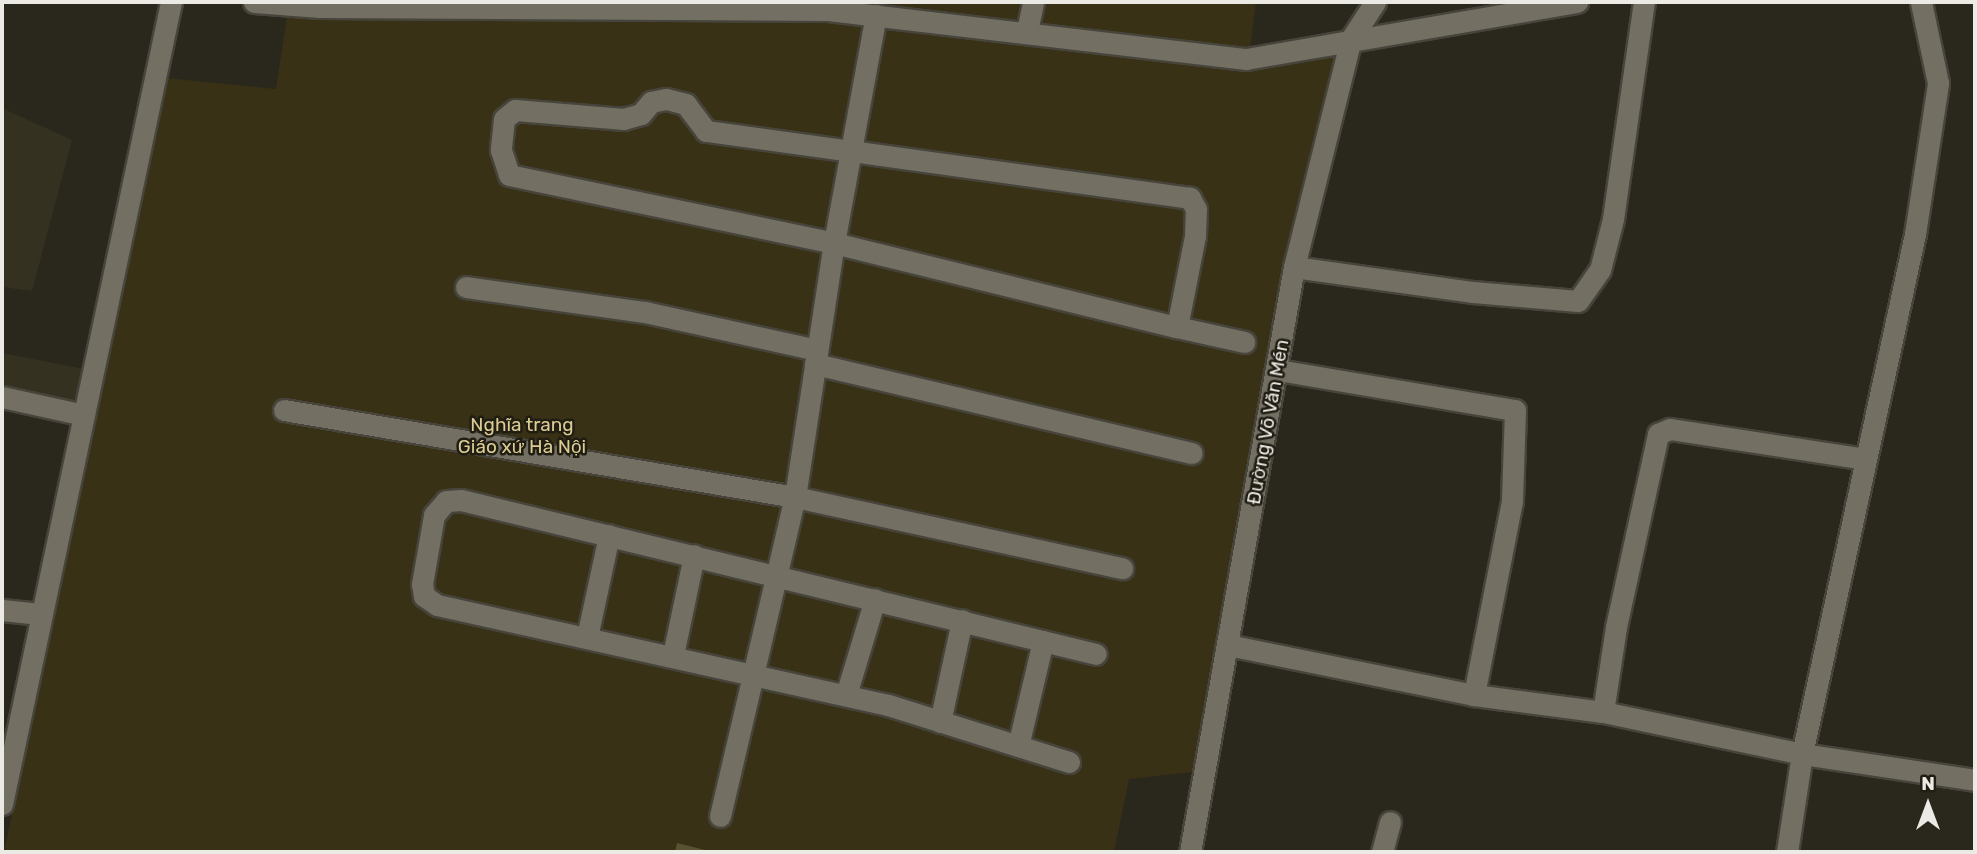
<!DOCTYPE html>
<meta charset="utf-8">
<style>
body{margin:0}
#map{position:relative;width:1977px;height:854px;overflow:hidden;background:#2a271c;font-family:Rubik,sans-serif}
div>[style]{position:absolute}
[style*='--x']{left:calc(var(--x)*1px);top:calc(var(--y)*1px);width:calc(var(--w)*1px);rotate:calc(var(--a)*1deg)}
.built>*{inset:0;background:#353120;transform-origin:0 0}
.green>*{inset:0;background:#393116}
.building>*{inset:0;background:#595132}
.roads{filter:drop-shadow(2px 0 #46443b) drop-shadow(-2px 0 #46443b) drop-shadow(0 2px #46443b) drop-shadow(0 -2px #46443b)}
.minor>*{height:21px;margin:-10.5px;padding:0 10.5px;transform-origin:10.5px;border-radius:10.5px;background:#736f63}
span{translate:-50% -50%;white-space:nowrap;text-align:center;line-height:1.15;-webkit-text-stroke:5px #201d13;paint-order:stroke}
.street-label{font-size:19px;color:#eceae4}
.park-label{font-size:19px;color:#dccb92}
.frame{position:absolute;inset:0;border:4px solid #eceae4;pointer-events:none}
.north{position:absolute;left:1893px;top:770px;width:70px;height:70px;-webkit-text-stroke:5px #201d13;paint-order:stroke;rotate:0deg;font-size:19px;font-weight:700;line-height:28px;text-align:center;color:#eceae4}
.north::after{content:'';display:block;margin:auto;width:24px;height:32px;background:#eceae4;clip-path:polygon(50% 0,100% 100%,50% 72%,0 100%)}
</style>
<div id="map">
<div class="built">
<i style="clip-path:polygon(2px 108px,72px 140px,32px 291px,2px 287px)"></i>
<i style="left:2px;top:353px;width:83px;height:34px;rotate:11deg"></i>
</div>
<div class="green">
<i style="clip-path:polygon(852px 2px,1256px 2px,1247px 70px,1335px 54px,1284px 263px,1193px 772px,1129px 779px,1114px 852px,4px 852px,166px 78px,276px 89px,287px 17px,849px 23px)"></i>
</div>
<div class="building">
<i style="clip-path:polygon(677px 843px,709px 851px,709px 852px,675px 852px)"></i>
</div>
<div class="roads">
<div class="minor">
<i style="--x:254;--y:2;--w:66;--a:4.3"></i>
<i style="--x:320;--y:7;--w:508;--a:0.34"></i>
<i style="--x:828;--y:10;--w:421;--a:6.7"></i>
<i style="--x:1246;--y:59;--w:336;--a:-9.8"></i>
<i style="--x:1027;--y:31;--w:30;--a:-78"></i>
<i style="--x:1294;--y:267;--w:181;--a:8"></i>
<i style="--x:1473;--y:292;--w:105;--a:4.9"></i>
<i style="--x:1578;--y:301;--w:38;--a:-55"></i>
<i style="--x:1600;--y:270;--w:53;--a:-75.7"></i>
<i style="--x:1613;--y:219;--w:219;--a:-81.9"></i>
<i style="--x:466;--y:287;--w:181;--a:8"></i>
<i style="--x:645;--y:312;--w:176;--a:12.5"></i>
<i style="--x:1177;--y:327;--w:93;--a:-78.8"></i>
<i style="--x:1195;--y:236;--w:27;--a:-88"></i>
<i style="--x:1196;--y:209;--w:13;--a:-119"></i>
<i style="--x:1190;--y:198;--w:489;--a:-172.1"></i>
<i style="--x:706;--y:131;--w:34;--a:-127"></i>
<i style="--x:686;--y:104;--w:21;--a:-166"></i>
<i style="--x:666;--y:99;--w:15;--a:169"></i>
<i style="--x:651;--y:102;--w:16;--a:130"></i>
<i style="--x:641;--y:114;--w:18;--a:164"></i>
<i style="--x:624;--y:119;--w:109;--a:-175.3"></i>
<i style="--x:515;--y:110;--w:14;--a:141"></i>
<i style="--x:504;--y:119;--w:31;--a:96"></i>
<i style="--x:501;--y:150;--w:26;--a:72"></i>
<i style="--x:509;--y:175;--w:332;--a:11.8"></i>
<i style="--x:834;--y:243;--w:353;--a:13.8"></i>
<i style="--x:1177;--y:327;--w:69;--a:12.6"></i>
<i style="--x:815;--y:364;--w:387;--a:13.3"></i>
<i style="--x:1278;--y:370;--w:240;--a:9.6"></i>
<i style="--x:1515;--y:410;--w:91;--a:91.9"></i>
<i style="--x:1512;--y:501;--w:198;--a:101.1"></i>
<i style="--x:2;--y:397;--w:84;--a:12.4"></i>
<i style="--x:284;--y:410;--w:518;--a:9.66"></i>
<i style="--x:795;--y:497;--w:335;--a:12.3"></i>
<i style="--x:2;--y:610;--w:38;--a:6"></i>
<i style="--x:587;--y:637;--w:104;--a:-77.8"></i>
<i style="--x:1228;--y:645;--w:251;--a:11.5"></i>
<i style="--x:1474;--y:695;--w:130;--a:7.5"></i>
<i style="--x:1603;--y:712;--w:203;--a:11.9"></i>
<i style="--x:1802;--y:754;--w:175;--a:8.5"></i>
<i style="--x:673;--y:655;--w:102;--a:-78.1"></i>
<i style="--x:846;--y:695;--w:100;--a:-73.2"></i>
<i style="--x:1603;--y:712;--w:86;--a:-81.3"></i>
<i style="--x:1616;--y:627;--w:198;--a:-77.7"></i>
<i style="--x:1658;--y:434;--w:13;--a:-23"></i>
<i style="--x:1670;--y:429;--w:198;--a:8.7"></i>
<i style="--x:940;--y:722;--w:104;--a:-77.8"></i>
<i style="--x:1018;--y:746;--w:108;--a:-76.6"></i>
<i style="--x:1069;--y:762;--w:190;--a:-162.5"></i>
<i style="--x:888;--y:705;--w:462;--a:-167.5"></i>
<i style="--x:437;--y:605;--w:16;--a:-145"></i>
<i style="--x:424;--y:596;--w:12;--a:-99"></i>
<i style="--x:422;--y:584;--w:70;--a:-80.1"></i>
<i style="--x:434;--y:515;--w:18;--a:-49"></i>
<i style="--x:446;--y:501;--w:15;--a:-4"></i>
<i style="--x:461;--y:500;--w:653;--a:13.63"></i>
<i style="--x:2;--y:804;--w:820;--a:-78.1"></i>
<i style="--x:720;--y:816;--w:328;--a:-76.8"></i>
<i style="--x:795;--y:497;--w:257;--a:-81.3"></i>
<i style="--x:834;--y:243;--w:232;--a:-79.6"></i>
<i style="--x:1190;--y:852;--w:594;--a:-79.92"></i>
<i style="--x:1294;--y:267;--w:235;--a:-76"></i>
<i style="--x:1351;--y:39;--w:44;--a:-57"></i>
<i style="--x:1382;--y:852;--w:31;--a:-75"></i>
<i style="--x:1787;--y:852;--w:99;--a:-81.3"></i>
<i style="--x:1802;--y:754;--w:532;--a:-77.74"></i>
<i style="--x:1915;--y:234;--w:153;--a:-81.3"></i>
<i style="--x:1938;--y:83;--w:83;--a:-101.9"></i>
</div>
</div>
<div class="street-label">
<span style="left:1268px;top:422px;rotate:-80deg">Đường Võ Văn Mén</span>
</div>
<div class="park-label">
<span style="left:522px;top:436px">Nghĩa trang<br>Giáo xứ Hà Nội</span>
</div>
<div class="frame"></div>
<div class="north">N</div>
</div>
